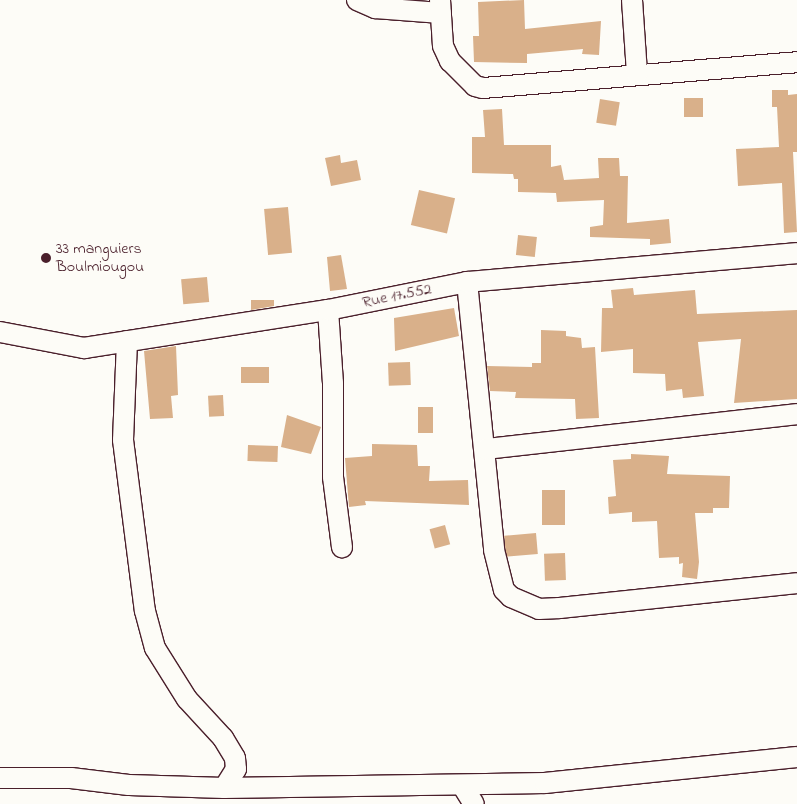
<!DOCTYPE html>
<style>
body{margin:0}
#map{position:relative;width:797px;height:804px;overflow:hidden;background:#fdfcf7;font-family:"Indie Flower",sans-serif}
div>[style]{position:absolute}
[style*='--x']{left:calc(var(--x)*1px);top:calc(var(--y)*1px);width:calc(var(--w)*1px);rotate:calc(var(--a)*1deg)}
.building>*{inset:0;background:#d9b08a;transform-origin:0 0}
.roads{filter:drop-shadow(1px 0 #4a1f2b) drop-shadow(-1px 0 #4a1f2b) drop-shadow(0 1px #4a1f2b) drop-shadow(0 -1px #4a1f2b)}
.street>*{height:20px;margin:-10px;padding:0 10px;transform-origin:10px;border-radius:10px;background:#fdfcf7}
.dots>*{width:14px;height:14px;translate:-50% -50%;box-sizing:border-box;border:2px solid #fdfcf7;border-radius:50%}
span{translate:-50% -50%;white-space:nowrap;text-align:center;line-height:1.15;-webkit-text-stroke:4px #fdfcf7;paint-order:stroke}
.poi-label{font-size:16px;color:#4a1f2b}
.left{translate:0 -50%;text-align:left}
.street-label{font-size:16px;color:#4a1f2b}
</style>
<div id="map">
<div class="building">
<i style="clip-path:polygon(524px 0,525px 29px,601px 21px,599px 55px,582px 54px,583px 49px,527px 54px,527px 63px,474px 62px,473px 36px,479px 36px,478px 2px)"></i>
<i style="clip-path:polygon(772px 90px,788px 90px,788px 95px,797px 94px,797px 152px,793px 152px,797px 232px,784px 233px,782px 183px,738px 186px,736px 149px,779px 147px,777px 107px,772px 107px)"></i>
<i style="left:684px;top:98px;width:19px;height:19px"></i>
<i style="left:600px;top:99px;width:20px;height:24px;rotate:9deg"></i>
<i style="clip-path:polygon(502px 109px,504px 145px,551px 145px,551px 167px,561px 165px,564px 180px,599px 178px,598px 158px,619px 158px,620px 176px,628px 176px,627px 223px,669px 219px,671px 243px,650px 245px,650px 239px,590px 237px,590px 227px,603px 225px,604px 200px,557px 202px,556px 193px,518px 192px,518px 179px,514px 179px,513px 174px,472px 173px,472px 137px,485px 137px,483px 110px)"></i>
<i style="clip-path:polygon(340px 155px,341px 163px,357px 160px,361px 180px,331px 186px,325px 158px)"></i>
<i style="left:419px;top:190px;width:37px;height:36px;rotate:13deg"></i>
<i style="left:288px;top:207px;width:46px;height:24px;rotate:85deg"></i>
<i style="left:518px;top:235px;width:19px;height:20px;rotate:6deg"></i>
<i style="clip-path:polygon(341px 255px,347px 289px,330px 291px,327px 257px)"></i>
<i style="left:207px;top:277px;width:25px;height:26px;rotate:85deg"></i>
<i style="clip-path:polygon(633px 288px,634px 295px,695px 290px,697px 314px,797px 310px,797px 399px,734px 403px,741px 339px,698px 342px,704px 396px,683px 398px,682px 389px,666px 391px,665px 374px,633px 373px,633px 349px,601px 352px,602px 308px,613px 308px,611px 290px)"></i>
<i style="clip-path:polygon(251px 300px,274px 300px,274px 306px,251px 310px)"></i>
<i style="clip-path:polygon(454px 308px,459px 336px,395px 351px,394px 318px)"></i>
<i style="clip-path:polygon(541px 330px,566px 331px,566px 336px,581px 338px,582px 348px,595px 347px,599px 418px,576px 419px,575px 399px,515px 398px,516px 392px,490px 391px,487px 366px,532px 367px,532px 363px,541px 363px)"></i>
<i style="clip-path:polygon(176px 346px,178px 395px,171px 396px,173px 418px,150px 419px,144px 351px)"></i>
<i style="left:410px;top:362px;width:23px;height:22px;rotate:88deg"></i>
<i style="left:241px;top:367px;width:28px;height:16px"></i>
<i style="left:223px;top:395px;width:21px;height:15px;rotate:87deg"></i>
<i style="left:418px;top:407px;width:15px;height:26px"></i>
<i style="clip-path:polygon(287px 415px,321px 427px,311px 454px,281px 447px)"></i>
<i style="clip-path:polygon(372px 444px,417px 445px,418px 466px,430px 466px,429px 481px,468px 480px,469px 505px,365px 501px,366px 505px,349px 507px,345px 458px,372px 456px)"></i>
<i style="left:248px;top:445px;width:30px;height:16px;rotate:2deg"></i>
<i style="clip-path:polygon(631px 454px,669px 456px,667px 474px,730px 476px,729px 508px,713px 508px,713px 513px,695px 513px,699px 562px,697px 579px,682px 577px,683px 563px,679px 564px,679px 557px,659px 558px,657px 521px,632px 522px,632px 512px,609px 514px,608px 497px,616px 496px,613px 460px,631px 459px)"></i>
<i style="left:542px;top:490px;width:23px;height:35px"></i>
<i style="left:445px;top:525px;width:20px;height:16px;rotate:75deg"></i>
<i style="left:536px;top:533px;width:21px;height:32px;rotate:85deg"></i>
<i style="left:565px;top:553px;width:27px;height:21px;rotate:88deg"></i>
</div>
<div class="roads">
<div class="street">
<i style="--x:357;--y:0;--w:20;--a:24"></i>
<i style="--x:375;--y:8;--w:66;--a:4.3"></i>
<i style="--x:440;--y:0;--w:46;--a:86.3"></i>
<i style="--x:443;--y:46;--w:17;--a:65"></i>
<i style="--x:450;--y:61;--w:35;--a:45"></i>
<i style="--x:475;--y:86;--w:8;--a:14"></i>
<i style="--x:483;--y:88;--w:315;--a:-4.7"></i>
<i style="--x:632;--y:0;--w:74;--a:86.1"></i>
<i style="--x:467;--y:282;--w:269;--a:84.2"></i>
<i style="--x:494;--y:550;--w:41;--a:76"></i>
<i style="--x:504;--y:590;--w:10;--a:45"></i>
<i style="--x:511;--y:597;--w:30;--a:23"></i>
<i style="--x:539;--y:609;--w:21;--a:-3"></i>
<i style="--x:560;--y:608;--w:238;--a:-6"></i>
<i style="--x:328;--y:310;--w:73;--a:86.1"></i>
<i style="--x:333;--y:383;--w:94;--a:90"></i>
<i style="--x:333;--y:477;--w:71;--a:82.7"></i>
<i style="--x:0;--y:332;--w:86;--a:10.8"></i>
<i style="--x:84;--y:348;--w:247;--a:-8.9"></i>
<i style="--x:328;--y:310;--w:142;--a:-11.4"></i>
<i style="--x:467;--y:282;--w:331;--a:-5"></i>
<i style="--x:127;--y:341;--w:99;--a:92.3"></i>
<i style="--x:123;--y:440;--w:172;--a:82.7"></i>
<i style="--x:145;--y:611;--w:38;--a:75"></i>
<i style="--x:155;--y:648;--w:60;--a:57.9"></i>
<i style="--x:187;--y:699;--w:53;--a:47.3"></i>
<i style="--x:223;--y:738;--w:23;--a:59"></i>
<i style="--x:235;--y:758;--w:11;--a:85"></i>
<i style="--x:236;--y:769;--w:22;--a:122"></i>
<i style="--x:486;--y:449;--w:313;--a:-6.4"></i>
<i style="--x:0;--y:778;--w:71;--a:0"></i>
<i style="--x:71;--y:778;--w:58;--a:6.9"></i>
<i style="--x:129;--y:785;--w:95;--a:1.8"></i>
<i style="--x:224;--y:788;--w:321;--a:-0.9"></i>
<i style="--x:545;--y:783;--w:253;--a:-5.9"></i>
<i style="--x:462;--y:785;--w:22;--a:58"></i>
</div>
</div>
<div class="dots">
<i style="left:46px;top:258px;background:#4a1f2b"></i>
</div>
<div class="poi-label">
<span class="left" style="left:56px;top:258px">33 manguiers<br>Boulmiougou</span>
</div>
<div class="street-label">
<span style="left:397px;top:296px;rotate:-11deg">Rue 17.552</span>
</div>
</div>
